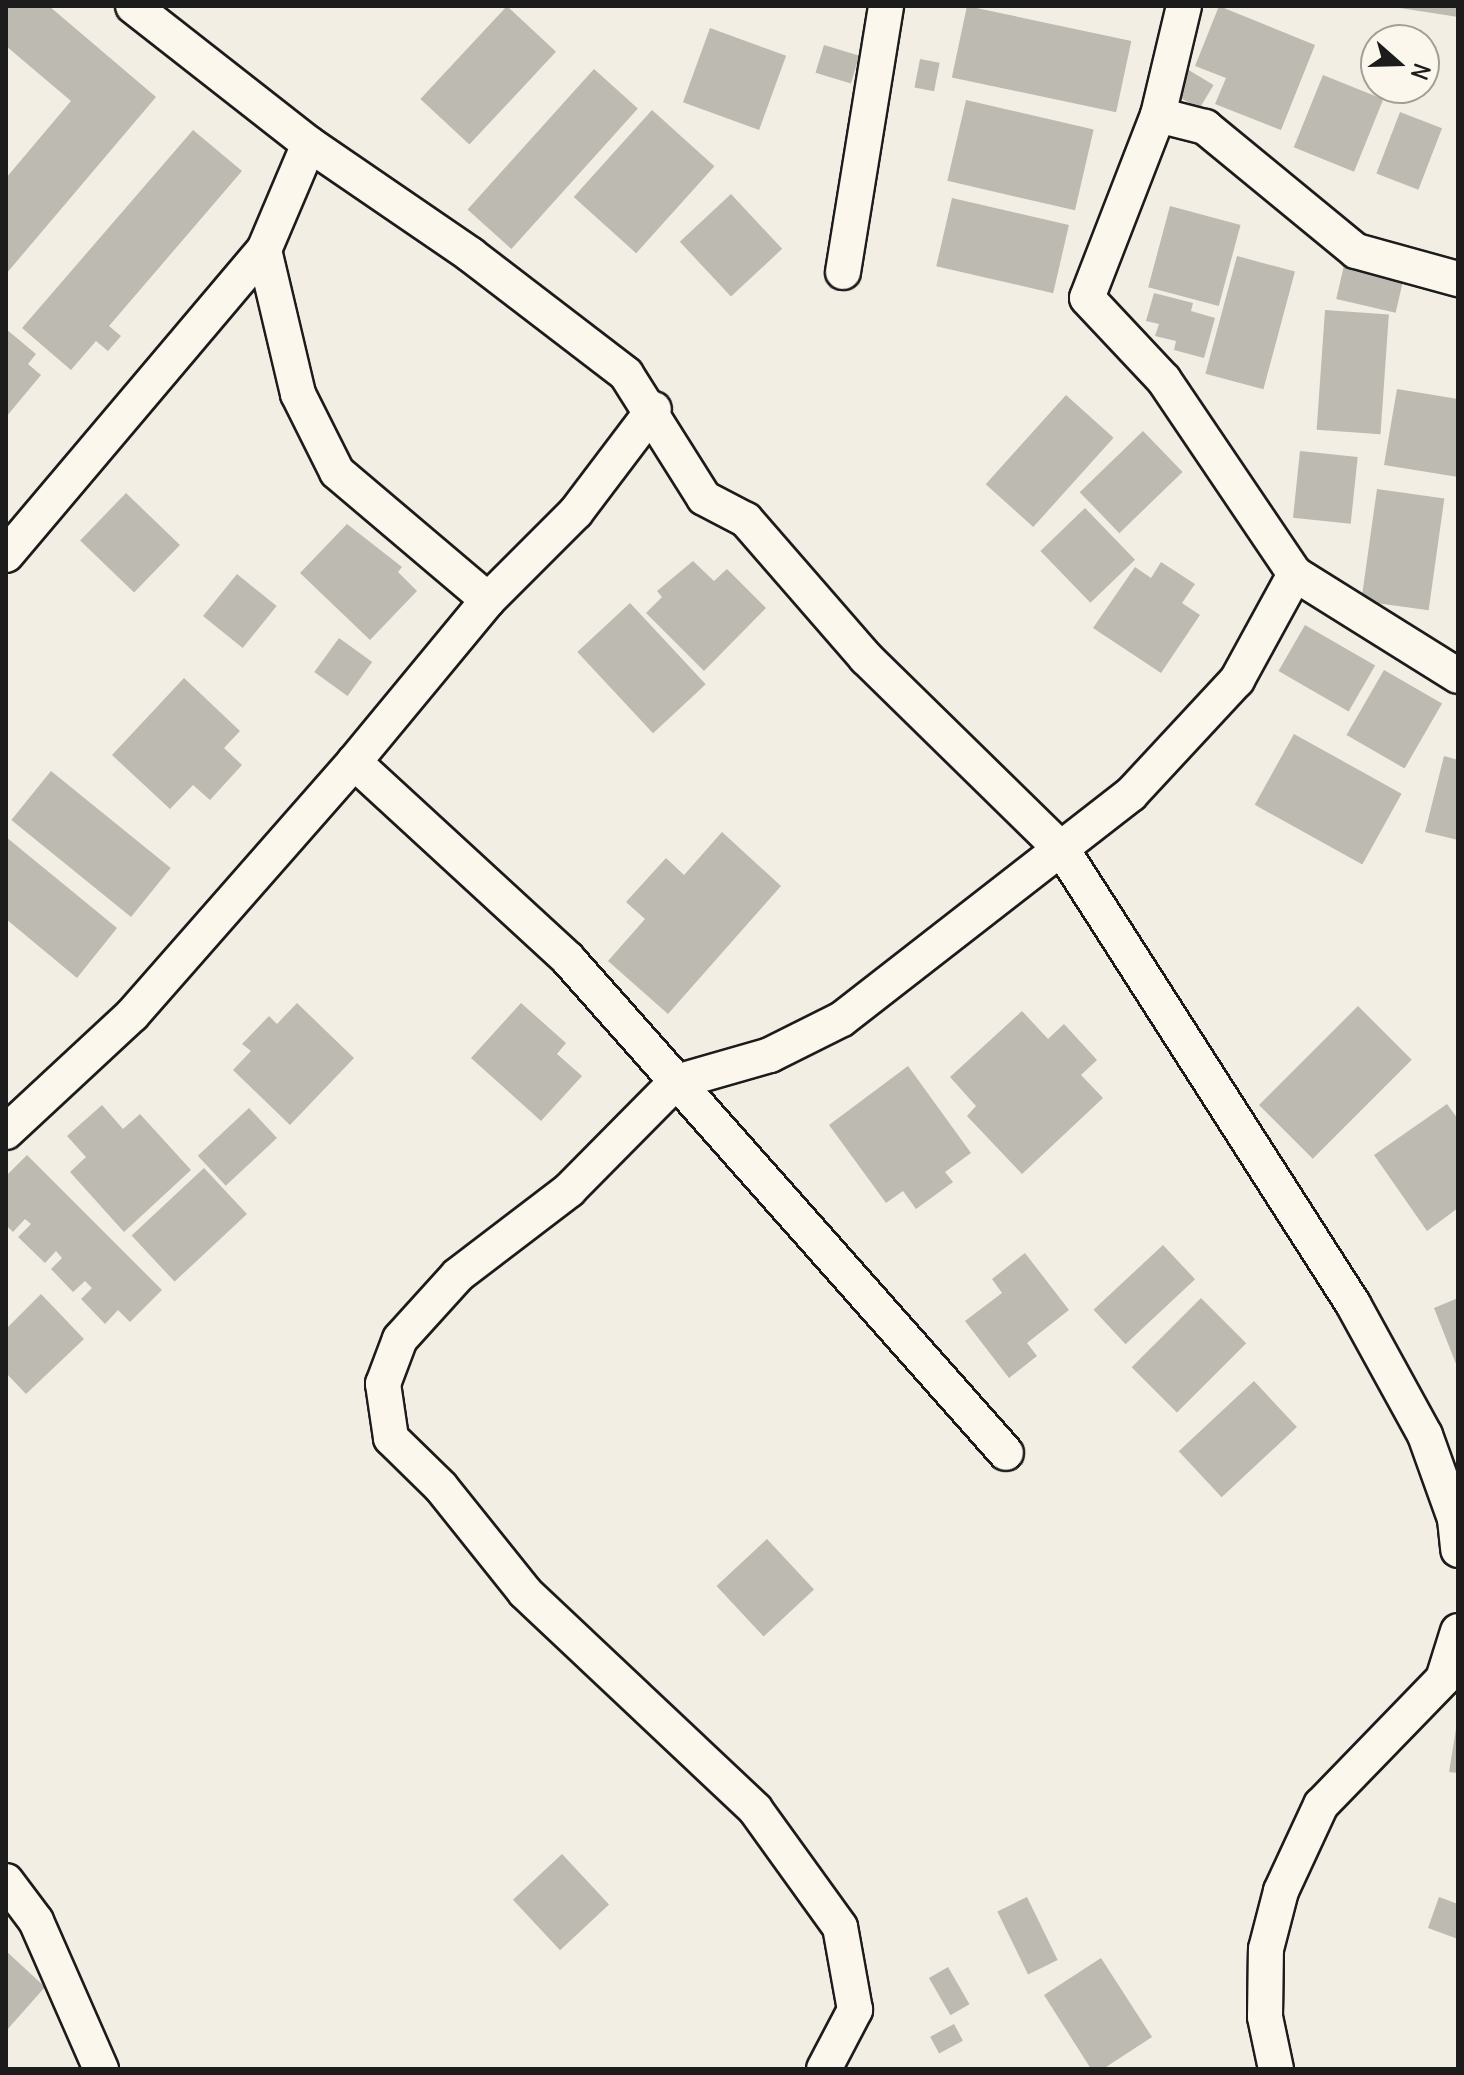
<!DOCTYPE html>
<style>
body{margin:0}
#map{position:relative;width:1464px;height:2075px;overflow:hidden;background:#f2eee4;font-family:Delius,sans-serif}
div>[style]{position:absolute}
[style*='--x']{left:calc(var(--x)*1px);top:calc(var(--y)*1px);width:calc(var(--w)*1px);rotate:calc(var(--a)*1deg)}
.building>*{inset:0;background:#bdbab1;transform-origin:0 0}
.roads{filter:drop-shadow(2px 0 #1c1c1c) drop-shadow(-2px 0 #1c1c1c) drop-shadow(0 2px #1c1c1c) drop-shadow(0 -2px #1c1c1c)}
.street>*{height:34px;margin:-17px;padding:0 17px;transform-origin:17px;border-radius:17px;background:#fbf7ec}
span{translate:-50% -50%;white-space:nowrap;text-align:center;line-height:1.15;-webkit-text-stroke:7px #fbf7ec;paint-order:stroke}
.frame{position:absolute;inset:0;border:8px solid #1c1c1c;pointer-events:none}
.north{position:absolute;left:1360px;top:24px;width:80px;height:80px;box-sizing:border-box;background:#fbf7ec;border:2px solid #a29f99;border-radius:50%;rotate:110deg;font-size:22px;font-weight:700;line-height:32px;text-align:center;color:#1c1c1c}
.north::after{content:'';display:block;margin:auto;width:28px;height:36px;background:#1c1c1c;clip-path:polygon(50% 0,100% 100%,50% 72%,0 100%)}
</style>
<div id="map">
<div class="building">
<i style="clip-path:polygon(6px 6px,49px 6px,156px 97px,6px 274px,6px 178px,71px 101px,6px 46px)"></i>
<i style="left:507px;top:6px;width:67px;height:127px;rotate:43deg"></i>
<i style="left:967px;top:6px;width:168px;height:73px;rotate:12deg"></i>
<i style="clip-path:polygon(1219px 6px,1315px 45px,1281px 130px,1215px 104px,1226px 78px,1195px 66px)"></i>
<i style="clip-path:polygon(1400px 6px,1458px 6px,1458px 17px,1400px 8px)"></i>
<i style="left:710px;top:28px;width:81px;height:79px;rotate:20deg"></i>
<i style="left:824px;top:45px;width:37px;height:29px;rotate:17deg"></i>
<i style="left:920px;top:59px;width:20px;height:29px;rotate:11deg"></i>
<i style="left:594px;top:69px;width:59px;height:189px;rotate:42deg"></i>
<i style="left:1187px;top:69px;width:31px;height:28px;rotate:31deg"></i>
<i style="left:1323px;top:75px;width:65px;height:78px;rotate:22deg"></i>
<i style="left:966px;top:100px;width:131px;height:83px;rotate:13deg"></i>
<i style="left:652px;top:110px;width:84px;height:117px;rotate:42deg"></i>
<i style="left:1400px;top:112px;width:45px;height:66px;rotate:21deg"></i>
<i style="clip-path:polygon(193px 130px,242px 171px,109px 326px,121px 336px,108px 351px,96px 341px,71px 370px,22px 328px)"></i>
<i style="left:731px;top:194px;width:75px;height:70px;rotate:47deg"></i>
<i style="left:952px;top:198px;width:120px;height:70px;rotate:13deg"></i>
<i style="left:1170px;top:206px;width:73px;height:84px;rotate:15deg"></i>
<i style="left:1237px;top:256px;width:60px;height:122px;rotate:15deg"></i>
<i style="left:1345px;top:261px;width:61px;height:39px;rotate:13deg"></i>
<i style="clip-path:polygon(1154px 293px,1193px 303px,1191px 311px,1215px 318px,1204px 358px,1174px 350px,1176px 341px,1155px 336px,1159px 324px,1146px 321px)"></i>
<i style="left:1325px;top:310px;width:64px;height:120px;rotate:4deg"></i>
<i style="clip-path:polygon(6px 329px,36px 354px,28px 364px,41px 375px,6px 417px)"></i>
<i style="clip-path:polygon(1397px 389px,1458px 399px,1458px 477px,1384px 465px)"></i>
<i style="left:1066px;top:395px;width:64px;height:120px;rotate:42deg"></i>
<i style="left:1143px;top:431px;width:57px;height:88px;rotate:46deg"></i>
<i style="left:1300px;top:451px;width:58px;height:67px;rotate:6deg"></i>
<i style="left:1377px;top:489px;width:68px;height:113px;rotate:8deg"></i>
<i style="left:126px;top:493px;width:75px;height:66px;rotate:44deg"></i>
<i style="left:1085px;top:508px;width:72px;height:62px;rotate:46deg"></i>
<i style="clip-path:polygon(347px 524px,402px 567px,398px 572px,417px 591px,370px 640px,300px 573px)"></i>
<i style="clip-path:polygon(693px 561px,714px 581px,727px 569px,766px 608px,704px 671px,646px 613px,662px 597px,657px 591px)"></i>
<i style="clip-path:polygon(1161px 562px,1195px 584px,1182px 603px,1200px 615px,1161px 673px,1093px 628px,1135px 567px,1151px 578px)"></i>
<i style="left:237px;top:574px;width:51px;height:54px;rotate:39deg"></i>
<i style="left:630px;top:603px;width:111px;height:72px;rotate:47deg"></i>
<i style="left:1305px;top:625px;width:81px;height:53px;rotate:30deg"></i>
<i style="left:339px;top:638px;width:41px;height:42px;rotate:36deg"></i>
<i style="left:1384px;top:670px;width:67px;height:75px;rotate:30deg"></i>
<i style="clip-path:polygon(184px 678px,240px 731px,224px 748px,242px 765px,210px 800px,193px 785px,170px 809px,112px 755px)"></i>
<i style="left:1294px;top:734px;width:123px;height:81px;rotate:29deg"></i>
<i style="clip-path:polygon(1444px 756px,1458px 760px,1458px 840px,1425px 832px)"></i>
<i style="left:51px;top:771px;width:154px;height:63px;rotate:39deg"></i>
<i style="clip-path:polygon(722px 832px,781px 886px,668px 1014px,608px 961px,645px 919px,626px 902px,666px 858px,684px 875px)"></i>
<i style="clip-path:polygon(6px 837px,117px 928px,77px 978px,6px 919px)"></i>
<i style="clip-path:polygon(297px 1003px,354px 1058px,290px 1125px,233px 1070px,251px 1051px,242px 1044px,269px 1016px,277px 1024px)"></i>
<i style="clip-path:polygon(521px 1003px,566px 1043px,557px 1054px,582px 1076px,541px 1121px,471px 1058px)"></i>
<i style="left:1358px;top:1006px;width:76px;height:140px;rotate:45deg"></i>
<i style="clip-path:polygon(1022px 1011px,1048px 1039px,1064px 1024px,1097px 1060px,1081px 1075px,1103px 1098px,1022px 1174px,967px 1116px,976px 1106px,950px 1077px)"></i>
<i style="clip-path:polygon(908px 1066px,971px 1153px,945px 1172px,953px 1182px,916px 1209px,903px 1191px,886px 1203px,829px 1125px)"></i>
<i style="clip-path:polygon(1447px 1104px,1458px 1119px,1458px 1208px,1427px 1231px,1374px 1155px)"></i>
<i style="clip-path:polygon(102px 1105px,123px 1129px,140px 1114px,191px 1170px,124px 1232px,70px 1172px,86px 1157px,67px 1136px)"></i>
<i style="left:249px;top:1108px;width:41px;height:70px;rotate:47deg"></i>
<i style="clip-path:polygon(27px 1155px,162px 1290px,130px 1322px,118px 1310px,105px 1324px,81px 1299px,92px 1288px,85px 1281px,73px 1292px,51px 1269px,62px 1258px,56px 1251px,45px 1263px,18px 1237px,31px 1224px,25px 1219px,13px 1232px,6px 1225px,6px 1176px)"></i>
<i style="left:204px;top:1168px;width:63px;height:99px;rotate:47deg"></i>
<i style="left:1163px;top:1245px;width:47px;height:95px;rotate:47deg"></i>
<i style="clip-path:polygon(1025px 1253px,1069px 1310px,1027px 1343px,1037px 1356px,1009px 1378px,965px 1321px,1002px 1293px,992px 1279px)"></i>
<i style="clip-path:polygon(41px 1294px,84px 1339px,26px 1394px,6px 1373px,6px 1329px)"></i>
<i style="left:1201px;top:1298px;width:64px;height:98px;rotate:45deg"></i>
<i style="clip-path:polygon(1458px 1298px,1458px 1369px,1434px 1308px)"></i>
<i style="left:1254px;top:1381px;width:63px;height:103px;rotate:47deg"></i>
<i style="left:767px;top:1539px;width:69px;height:69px;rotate:47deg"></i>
<i style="clip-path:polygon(1458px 1717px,1458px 1773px,1449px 1772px)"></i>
<i style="left:562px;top:1854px;width:69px;height:67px;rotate:47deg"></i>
<i style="left:1027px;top:1897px;width:70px;height:33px;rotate:64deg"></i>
<i style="clip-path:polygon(1439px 1897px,1458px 1904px,1458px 1939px,1428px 1928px)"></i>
<i style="clip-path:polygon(6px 1951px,45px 1987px,6px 2031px)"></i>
<i style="clip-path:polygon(1101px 1958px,1152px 2037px,1103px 2069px,1091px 2069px,1044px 1995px)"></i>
<i style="left:948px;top:1967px;width:43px;height:22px;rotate:60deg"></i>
<i style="left:954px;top:2024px;width:19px;height:27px;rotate:62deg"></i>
</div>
<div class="roads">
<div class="street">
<i style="--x:133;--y:6;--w:224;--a:38.1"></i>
<i style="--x:309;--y:144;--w:196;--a:34.4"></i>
<i style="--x:471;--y:255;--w:195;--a:37.5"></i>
<i style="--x:626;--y:374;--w:146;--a:57.8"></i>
<i style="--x:704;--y:498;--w:47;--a:27.6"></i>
<i style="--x:746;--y:520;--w:183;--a:49"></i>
<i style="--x:866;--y:658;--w:276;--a:44.4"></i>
<i style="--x:1063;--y:851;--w:538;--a:57.37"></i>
<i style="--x:1353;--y:1304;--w:149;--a:61.2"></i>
<i style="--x:1425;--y:1435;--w:89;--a:70.3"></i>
<i style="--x:1455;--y:1519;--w:31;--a:84"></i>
<i style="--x:1184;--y:6;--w:112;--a:103.4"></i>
<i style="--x:1158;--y:115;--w:49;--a:14.3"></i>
<i style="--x:1205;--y:127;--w:195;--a:39.4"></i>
<i style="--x:1356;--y:251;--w:106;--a:15.4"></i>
<i style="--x:1158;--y:115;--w:196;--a:111.2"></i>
<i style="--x:1087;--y:298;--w:112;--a:46.8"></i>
<i style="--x:1164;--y:380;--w:234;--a:56"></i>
<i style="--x:1295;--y:574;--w:192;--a:32"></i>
<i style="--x:264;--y:250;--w:148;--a:76.7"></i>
<i style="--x:298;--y:394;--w:87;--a:63.4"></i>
<i style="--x:337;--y:472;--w:198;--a:40.3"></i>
<i style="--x:843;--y:272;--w:269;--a:-80.8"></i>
<i style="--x:6;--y:555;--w:399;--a:-49.8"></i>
<i style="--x:264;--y:250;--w:115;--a:-67"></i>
<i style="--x:354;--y:762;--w:210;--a:-50.4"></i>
<i style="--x:488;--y:600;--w:124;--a:-45"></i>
<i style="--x:576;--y:512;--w:129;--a:-52.9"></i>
<i style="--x:6;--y:1132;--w:172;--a:-42.9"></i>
<i style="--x:132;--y:1015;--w:337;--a:-48.7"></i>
<i style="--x:354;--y:762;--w:291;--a:42.6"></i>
<i style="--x:568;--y:959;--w:660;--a:48.44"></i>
<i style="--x:6;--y:1881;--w:50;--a:53.1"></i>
<i style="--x:36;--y:1921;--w:162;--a:66.3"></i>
<i style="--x:824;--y:2069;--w:67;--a:-62.3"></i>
<i style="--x:855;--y:2010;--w:84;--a:-100.2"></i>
<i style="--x:840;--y:1927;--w:145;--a:-125.8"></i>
<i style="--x:755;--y:1809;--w:316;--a:-136.7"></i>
<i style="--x:525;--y:1592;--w:134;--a:-128.7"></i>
<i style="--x:441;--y:1487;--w:70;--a:-135.6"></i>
<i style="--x:391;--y:1438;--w:55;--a:-98.4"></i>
<i style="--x:383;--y:1384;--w:48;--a:-69.3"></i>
<i style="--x:400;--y:1339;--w:86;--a:-47.8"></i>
<i style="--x:458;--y:1275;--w:140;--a:-37.4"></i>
<i style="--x:569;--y:1190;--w:152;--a:-45.3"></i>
<i style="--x:676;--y:1082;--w:98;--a:-16"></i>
<i style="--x:770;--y:1055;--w:80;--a:-26.6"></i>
<i style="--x:842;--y:1019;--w:366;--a:-37.9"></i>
<i style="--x:1131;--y:794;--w:156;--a:-47.1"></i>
<i style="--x:1237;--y:680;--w:121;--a:-61.3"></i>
<i style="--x:1276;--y:2069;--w:53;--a:-101.9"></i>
<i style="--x:1265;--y:2017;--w:68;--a:-89.2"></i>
<i style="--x:1266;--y:1949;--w:60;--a:-75.5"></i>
<i style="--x:1281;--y:1891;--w:95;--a:-65.1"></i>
<i style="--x:1321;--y:1805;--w:175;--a:-45.9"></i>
<i style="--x:1443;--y:1679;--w:50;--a:-72.6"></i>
</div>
</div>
<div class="frame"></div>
<div class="north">N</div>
</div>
